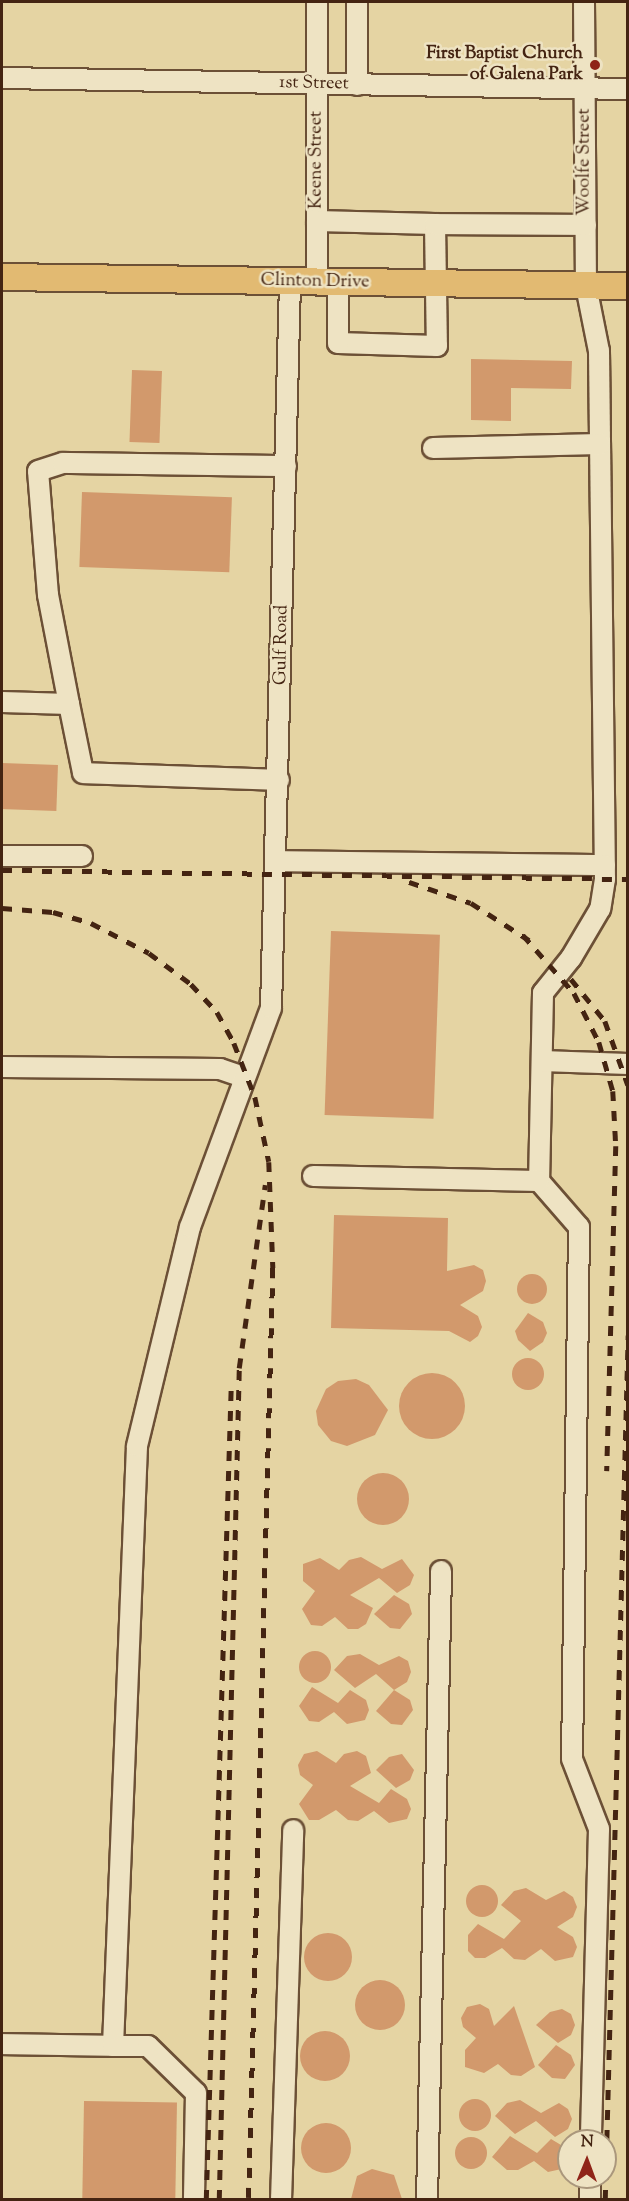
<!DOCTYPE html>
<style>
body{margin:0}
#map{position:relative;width:629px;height:2201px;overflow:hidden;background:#e5d4a3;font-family:"Sorts Mill Goudy",serif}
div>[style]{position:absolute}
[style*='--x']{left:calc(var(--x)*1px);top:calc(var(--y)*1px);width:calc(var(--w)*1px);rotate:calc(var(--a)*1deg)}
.building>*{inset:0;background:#d2996c;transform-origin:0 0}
.round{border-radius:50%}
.roads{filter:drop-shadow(2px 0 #6c5036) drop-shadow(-2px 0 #6c5036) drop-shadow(0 2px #6c5036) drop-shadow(0 -2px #6c5036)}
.minor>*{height:20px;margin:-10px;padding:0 10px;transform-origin:10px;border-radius:10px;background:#eee3c3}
.major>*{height:26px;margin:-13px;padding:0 13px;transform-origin:13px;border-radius:13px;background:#e2ba72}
.rail>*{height:4.5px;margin-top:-2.25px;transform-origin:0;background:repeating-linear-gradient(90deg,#442412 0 10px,transparent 0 20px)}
.dots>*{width:16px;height:16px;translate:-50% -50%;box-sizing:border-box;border:3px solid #eee3c3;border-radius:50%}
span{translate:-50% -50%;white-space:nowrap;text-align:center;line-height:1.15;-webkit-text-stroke:5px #eee3c3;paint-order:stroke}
.poi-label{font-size:18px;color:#442412;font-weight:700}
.right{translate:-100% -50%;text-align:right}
.street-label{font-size:18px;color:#442412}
.frame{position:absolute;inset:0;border:3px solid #442412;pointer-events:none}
.north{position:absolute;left:557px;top:2129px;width:60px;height:60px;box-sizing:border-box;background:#eee3c3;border:2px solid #aa977c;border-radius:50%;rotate:1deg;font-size:16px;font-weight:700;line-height:24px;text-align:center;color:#442412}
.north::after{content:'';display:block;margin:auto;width:21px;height:27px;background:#8f2418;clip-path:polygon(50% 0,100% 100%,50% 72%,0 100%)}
</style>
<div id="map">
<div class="building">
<i style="clip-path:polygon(471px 359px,572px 361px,571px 389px,511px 388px,511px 421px,471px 420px)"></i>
<i style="left:132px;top:370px;width:30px;height:72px;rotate:2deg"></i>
<i style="left:82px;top:492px;width:150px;height:75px;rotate:2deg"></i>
<i style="left:2px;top:763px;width:56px;height:46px;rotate:2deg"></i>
<i style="left:331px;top:931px;width:109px;height:184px;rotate:2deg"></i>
<i style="clip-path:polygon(334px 1215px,448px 1218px,447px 1271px,474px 1265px,483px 1270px,486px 1281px,483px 1291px,460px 1305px,478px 1316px,482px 1327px,478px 1336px,470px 1342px,449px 1331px,331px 1328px)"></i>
<i class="round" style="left:517px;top:1274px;width:30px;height:30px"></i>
<i style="clip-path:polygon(528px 1313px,543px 1322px,547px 1333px,543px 1342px,530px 1351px,518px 1340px,515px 1331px)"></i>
<i class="round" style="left:512px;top:1358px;width:32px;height:32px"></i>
<i class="round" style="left:399px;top:1373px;width:66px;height:66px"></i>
<i style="clip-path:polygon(356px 1379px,369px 1385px,388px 1410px,375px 1435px,347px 1446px,331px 1441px,318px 1425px,316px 1411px,326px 1389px,338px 1381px)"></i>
<i class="round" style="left:357px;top:1473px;width:52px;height:52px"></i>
<i style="clip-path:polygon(361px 1557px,382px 1569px,402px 1559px,414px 1575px,410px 1585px,397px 1593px,379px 1578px,350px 1595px,373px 1608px,366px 1624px,358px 1629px,348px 1629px,335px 1617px,322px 1626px,311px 1625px,302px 1609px,315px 1591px,303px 1581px,303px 1564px,320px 1558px,339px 1570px,349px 1560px)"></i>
<i style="clip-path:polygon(394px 1595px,409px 1604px,412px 1614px,400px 1629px,390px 1628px,374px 1614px)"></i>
<i class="round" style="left:299px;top:1651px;width:32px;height:32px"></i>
<i style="clip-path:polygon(360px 1654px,379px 1665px,399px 1656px,408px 1661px,411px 1672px,407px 1682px,394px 1690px,376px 1674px,355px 1688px,334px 1670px,347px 1656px)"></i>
<i style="clip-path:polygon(312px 1687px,338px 1703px,350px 1690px,366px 1700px,369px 1710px,365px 1720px,347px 1724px,334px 1712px,319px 1722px,309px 1721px,299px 1706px)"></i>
<i style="clip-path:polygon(394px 1690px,410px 1700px,413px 1710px,402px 1725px,391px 1724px,376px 1711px)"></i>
<i style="clip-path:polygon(317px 1751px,336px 1763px,344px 1754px,357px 1751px,366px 1756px,371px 1773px,350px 1786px,379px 1803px,391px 1789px,407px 1799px,411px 1809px,407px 1819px,389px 1823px,374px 1811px,358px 1821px,348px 1820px,336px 1810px,319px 1820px,309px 1820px,299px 1804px,313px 1785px,300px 1775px,298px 1765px,304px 1754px)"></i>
<i style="clip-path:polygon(402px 1754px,414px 1770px,410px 1780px,396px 1788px,376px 1770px,389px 1757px)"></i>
<i class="round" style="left:466px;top:1885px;width:32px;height:32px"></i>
<i style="clip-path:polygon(526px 1888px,546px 1900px,564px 1891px,573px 1897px,577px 1907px,573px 1917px,557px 1927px,573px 1937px,577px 1947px,573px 1957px,555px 1961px,541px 1949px,525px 1960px,514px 1959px,502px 1948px,485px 1958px,475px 1958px,468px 1951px,468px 1935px,478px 1924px,504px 1939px,521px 1921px,501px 1905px,514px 1891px)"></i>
<i class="round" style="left:304px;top:1933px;width:48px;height:48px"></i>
<i class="round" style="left:355px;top:1980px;width:50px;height:50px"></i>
<i style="clip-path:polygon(480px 2004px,489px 2009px,494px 2026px,514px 2006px,535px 2067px,521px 2076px,511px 2075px,498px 2064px,484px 2073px,465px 2067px,465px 2050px,476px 2038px,463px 2027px,461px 2018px,467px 2007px)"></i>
<i style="clip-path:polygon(562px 2009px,571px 2014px,575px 2025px,571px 2035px,558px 2043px,536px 2025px,550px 2012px)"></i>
<i class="round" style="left:300px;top:2031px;width:50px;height:50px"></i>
<i style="clip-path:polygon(556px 2045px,571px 2055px,575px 2065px,565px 2079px,552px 2078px,538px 2065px)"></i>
<i class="round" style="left:459px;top:2099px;width:32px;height:32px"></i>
<i style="clip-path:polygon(520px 2100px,541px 2113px,559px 2103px,568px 2109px,572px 2119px,568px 2129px,555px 2137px,536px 2121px,515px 2134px,495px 2116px,507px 2103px)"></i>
<i style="left:84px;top:2101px;width:93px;height:98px;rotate:1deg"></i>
<i class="round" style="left:301px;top:2123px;width:50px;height:50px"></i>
<i style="clip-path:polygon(510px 2136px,537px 2153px,551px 2139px,566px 2148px,566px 2168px,548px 2172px,534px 2161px,518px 2170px,507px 2170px,492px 2157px)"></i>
<i class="round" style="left:455px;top:2137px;width:32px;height:32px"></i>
<i style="clip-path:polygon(372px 2169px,394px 2175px,402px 2199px,351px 2199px,357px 2176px)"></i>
</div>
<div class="roads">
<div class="minor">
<i style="--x:584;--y:2;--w:284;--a:89.6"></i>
<i style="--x:586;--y:286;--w:66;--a:78.7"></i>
<i style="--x:599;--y:351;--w:528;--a:89.35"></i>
<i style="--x:605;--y:879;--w:30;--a:99"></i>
<i style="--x:600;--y:909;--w:57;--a:120.6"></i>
<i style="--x:571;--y:958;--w:45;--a:128.7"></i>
<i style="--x:543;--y:993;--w:188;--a:91.2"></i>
<i style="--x:539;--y:1181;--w:61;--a:49"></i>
<i style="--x:579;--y:1227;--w:532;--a:90.75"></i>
<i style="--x:572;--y:1759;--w:75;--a:68.9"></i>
<i style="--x:599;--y:1829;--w:312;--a:91.5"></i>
<i style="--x:2;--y:78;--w:626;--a:1.01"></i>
<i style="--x:357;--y:85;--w:83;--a:-90"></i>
<i style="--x:317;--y:221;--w:118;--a:1.5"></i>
<i style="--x:435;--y:224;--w:122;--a:89.1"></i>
<i style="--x:437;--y:346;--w:99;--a:-178.3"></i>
<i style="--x:338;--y:343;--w:61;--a:-90"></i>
<i style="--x:435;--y:224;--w:151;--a:0.4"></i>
<i style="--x:317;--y:282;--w:280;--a:-90"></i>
<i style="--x:433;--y:448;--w:167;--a:-1.4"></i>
<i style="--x:2;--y:702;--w:67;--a:1.7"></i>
<i style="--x:69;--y:704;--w:70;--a:78.5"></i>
<i style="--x:83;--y:773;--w:196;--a:2"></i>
<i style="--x:69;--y:704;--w:111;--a:-100.9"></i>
<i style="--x:48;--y:595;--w:124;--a:-94.6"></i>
<i style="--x:38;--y:471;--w:26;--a:-18"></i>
<i style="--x:63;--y:463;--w:223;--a:0.8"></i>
<i style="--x:2;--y:856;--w:80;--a:0"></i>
<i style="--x:277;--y:861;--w:328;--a:0.7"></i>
<i style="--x:542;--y:1061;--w:86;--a:2"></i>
<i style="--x:2;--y:1067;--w:218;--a:0.5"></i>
<i style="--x:220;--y:1069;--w:24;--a:19"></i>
<i style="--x:313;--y:1176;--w:226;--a:1.3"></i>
<i style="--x:2;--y:2044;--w:111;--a:1"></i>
<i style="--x:113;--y:2046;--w:600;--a:-87.71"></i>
<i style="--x:137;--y:1446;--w:225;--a:-76.4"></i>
<i style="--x:190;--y:1227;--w:233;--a:-69.7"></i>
<i style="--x:271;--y:1008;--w:727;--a:-88.5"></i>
<i style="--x:113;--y:2046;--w:35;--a:0"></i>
<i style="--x:148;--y:2046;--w:67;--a:44.4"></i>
<i style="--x:196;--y:2093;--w:107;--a:91.1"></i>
<i style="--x:281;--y:2200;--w:370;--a:-88.1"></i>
<i style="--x:427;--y:2200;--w:629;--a:-88.72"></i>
<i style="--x:590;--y:2200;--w:23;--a:-90"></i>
</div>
<div class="major">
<i style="--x:2;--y:277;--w:626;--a:0.82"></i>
</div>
</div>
<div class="rail">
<i style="--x:2;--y:870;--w:626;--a:0.82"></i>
<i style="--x:409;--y:882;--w:65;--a:18.7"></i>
<i style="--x:471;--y:903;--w:69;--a:32.5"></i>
<i style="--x:2;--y:908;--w:51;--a:4.5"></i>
<i style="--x:53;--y:912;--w:40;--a:16"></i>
<i style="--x:91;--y:923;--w:65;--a:27.3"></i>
<i style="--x:149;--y:953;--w:52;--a:36.4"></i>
<i style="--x:191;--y:984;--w:38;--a:47"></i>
<i style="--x:217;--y:1012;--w:35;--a:61"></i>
<i style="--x:234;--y:1043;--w:58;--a:68.7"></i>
<i style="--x:255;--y:1097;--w:66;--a:77.8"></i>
<i style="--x:269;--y:1162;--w:106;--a:87.8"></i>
<i style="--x:273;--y:1268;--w:932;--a:91.48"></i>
<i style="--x:523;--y:935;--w:77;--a:48.7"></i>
<i style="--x:574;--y:993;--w:55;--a:63"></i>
<i style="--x:599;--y:1042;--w:51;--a:74.1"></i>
<i style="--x:613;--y:1091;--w:55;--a:86.9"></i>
<i style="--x:616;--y:1146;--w:325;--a:91.6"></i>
<i style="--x:571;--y:979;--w:54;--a:51"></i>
<i style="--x:605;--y:1021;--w:68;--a:70.2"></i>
<i style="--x:206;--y:2200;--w:813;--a:-88.24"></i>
<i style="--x:219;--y:2200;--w:832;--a:-88.62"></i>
<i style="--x:239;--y:1368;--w:185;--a:-81.9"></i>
<i style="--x:605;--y:2200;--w:865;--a:-88.48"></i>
</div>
<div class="dots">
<i style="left:595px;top:65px;background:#8f2418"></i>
</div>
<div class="poi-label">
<span class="right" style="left:583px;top:65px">First Baptist Church<br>of Galena Park</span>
</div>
<div class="street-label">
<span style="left:314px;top:84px;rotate:1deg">1st Street</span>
<span style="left:317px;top:160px;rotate:-90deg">Keene Street</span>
<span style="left:585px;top:162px;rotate:-90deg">Woolfe Street</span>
<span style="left:315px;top:282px;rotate:1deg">Clinton Drive</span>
<span style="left:282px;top:645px;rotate:-89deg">Gulf Road</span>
</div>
<div class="frame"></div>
<div class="north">N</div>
</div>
